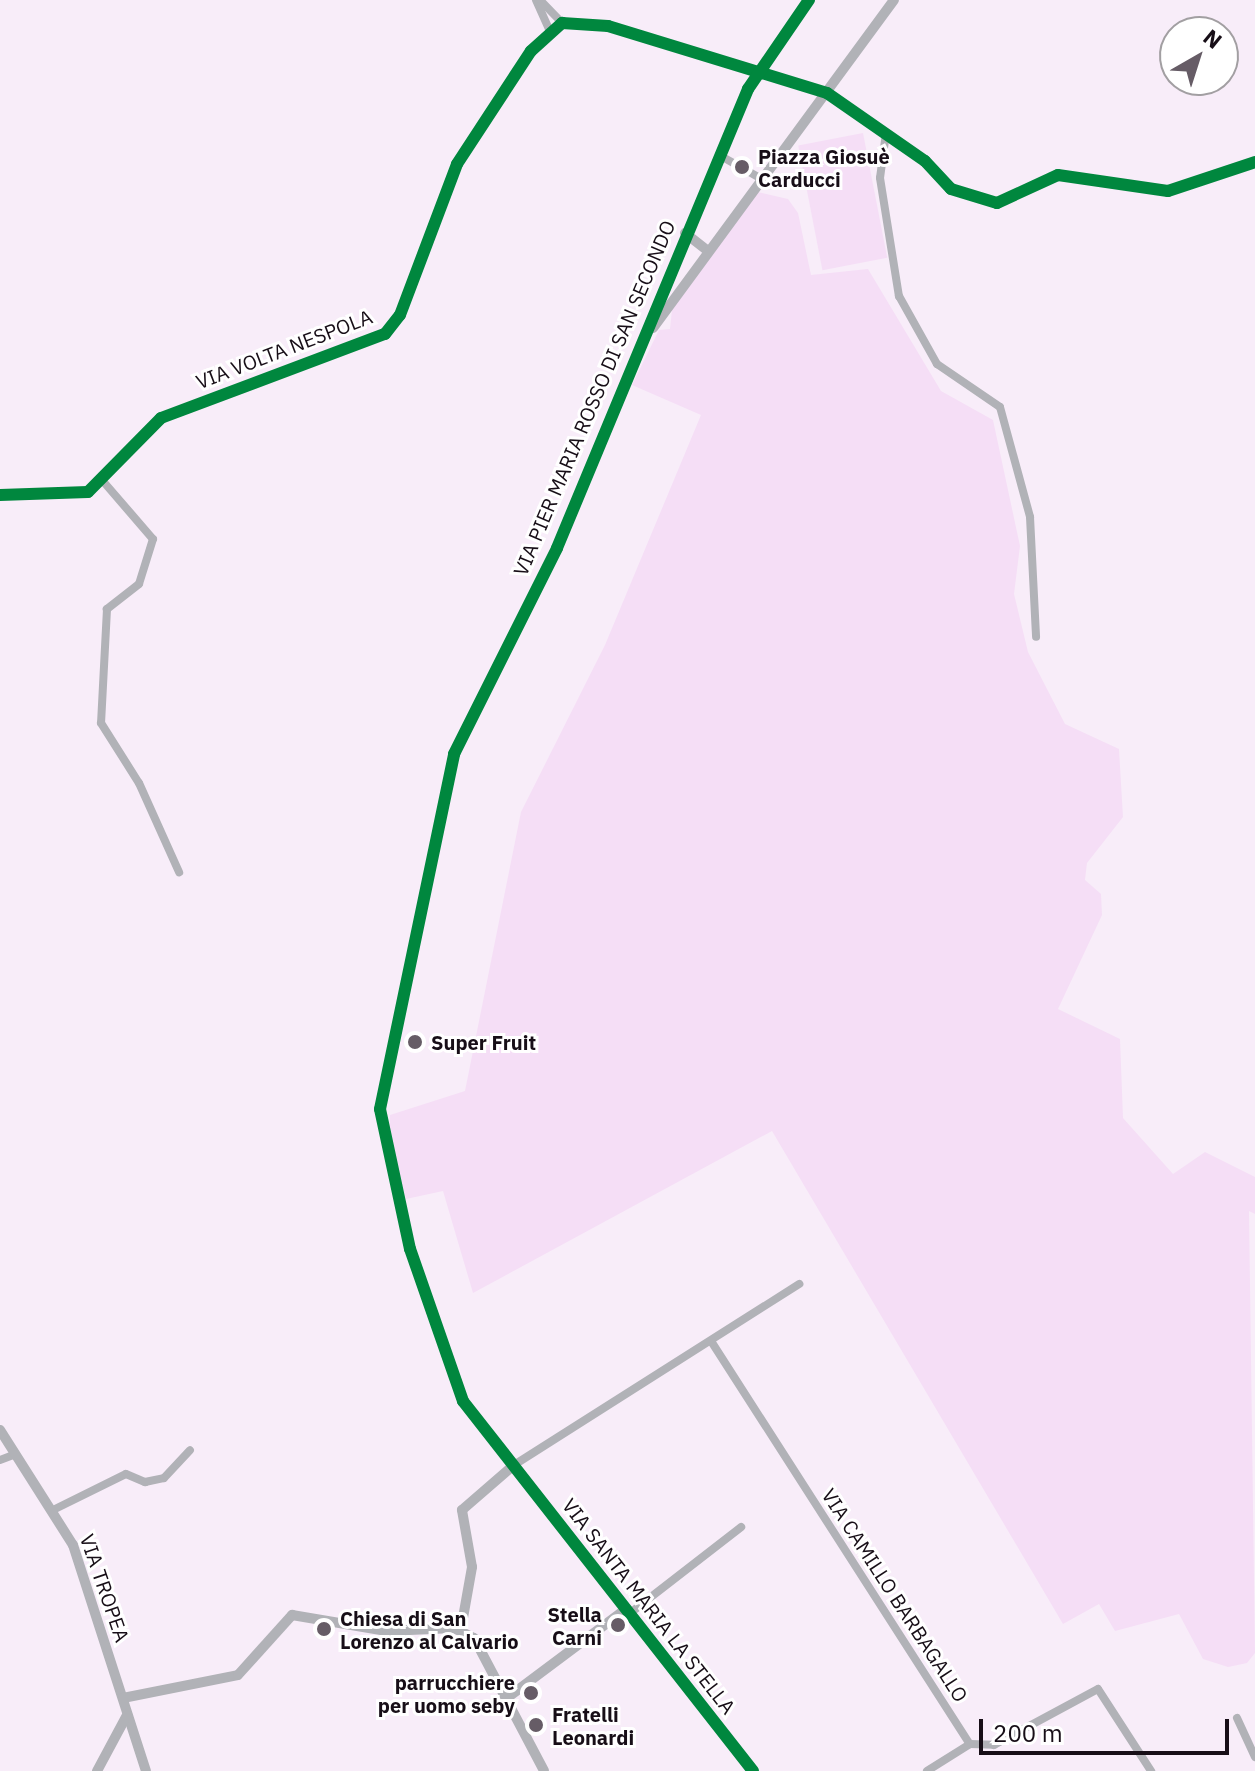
<!DOCTYPE html>
<meta charset="utf-8">
<style>
body{margin:0}
#map{position:relative;width:1255px;height:1771px;overflow:hidden;background:#f8edf9;font-family:"IBM Plex Sans",sans-serif}
div>[style]{position:absolute}
[style*='--x']{left:calc(var(--x)*1px);top:calc(var(--y)*1px);width:calc(var(--w)*1px);rotate:calc(var(--a)*1deg)}
.green>*{inset:0;background:#f5def6;transform-origin:0 0}
.minor>*{height:8px;margin:-4px;padding:0 4px;transform-origin:4px;border-radius:4px;background:#b1b2b7}
.tertiary>*{height:10px;margin:-5px;padding:0 5px;transform-origin:5px;border-radius:5px;background:#b1b2b7}
.cycleway>*{height:12px;margin:-6px;padding:0 6px;transform-origin:6px;border-radius:6px;background:#00873e}
.dots>*{width:22px;height:22px;translate:-50% -50%;box-sizing:border-box;border:4px solid #fff;border-radius:50%}
span{translate:-50% -50%;white-space:nowrap;text-align:center;line-height:1.15;-webkit-text-stroke:6px #fff;paint-order:stroke}
.poi-label{font-size:20px;color:#170e17;font-weight:700}
.left{translate:0 -50%;text-align:left}
.right{translate:-100% -50%;text-align:right}
.street-label{font-size:20px;color:#170e17}
.north{position:absolute;left:1159px;top:16px;width:80px;height:80px;box-sizing:border-box;background:#fff;border:2px solid #a29fa2;border-radius:50%;rotate:39deg;font-size:22px;font-weight:700;line-height:32px;text-align:center;color:#170e17}
.north::after{content:'';display:block;margin:auto;width:28px;height:36px;background:#665c66;clip-path:polygon(50% 0,100% 100%,50% 72%,0 100%)}
.scale{position:absolute;left:979px;top:1719px;width:250px;height:36px;box-sizing:border-box;border:4px solid #170e17;border-top:0;padding-left:10px;font-size:24px;line-height:28px;white-space:nowrap;color:#170e17;-webkit-text-stroke:6px #fff;paint-order:stroke}
</style>
<div id="map">
<div class="green">
<i style="left:863px;top:133px;width:127px;height:66px;rotate:79deg"></i>
<i style="clip-path:polygon(758px 192px,788px 199px,798px 213px,811px 275px,868px 269px,941px 391px,993px 420px,1020px 546px,1014px 594px,1028px 652px,1065px 724px,1119px 749px,1123px 817px,1087px 863px,1085px 880px,1101px 894px,1102px 915px,1058px 1009px,1120px 1039px,1123px 1118px,1173px 1174px,1205px 1152px,1255px 1177px,1255px 1214px,1249px 1211px,1255px 1653px,1247px 1663px,1228px 1667px,1203px 1659px,1179px 1614px,1115px 1631px,1099px 1604px,1063px 1624px,772px 1131px,473px 1293px,443px 1191px,406px 1199px,389px 1140px,390px 1115px,465px 1091px,521px 812px,605px 645px,701px 415px,632px 385px,659px 330px,670px 329px,672px 310px)"></i>
</div>
<div class="minor">
<i style="--x:536;--y:0;--w:35;--a:66"></i>
<i style="--x:540;--y:0;--w:32;--a:46"></i>
<i style="--x:886;--y:133;--w:45;--a:97.6"></i>
<i style="--x:880;--y:178;--w:120;--a:80.9"></i>
<i style="--x:899;--y:296;--w:78;--a:60.8"></i>
<i style="--x:937;--y:364;--w:76;--a:34.3"></i>
<i style="--x:1000;--y:407;--w:114;--a:74.7"></i>
<i style="--x:1030;--y:517;--w:120;--a:87.1"></i>
<i style="--x:719;--y:155;--w:49;--a:29.2"></i>
<i style="--x:102;--y:480;--w:78;--a:49.2"></i>
<i style="--x:153;--y:539;--w:47;--a:107.3"></i>
<i style="--x:139;--y:584;--w:41;--a:142"></i>
<i style="--x:107;--y:609;--w:114;--a:93"></i>
<i style="--x:101;--y:723;--w:71;--a:57.7"></i>
<i style="--x:139;--y:783;--w:98;--a:65.8"></i>
<i style="--x:711;--y:1341;--w:479;--a:57.3"></i>
<i style="--x:970;--y:1744;--w:24;--a:2"></i>
<i style="--x:994;--y:1745;--w:118;--a:-28.3"></i>
<i style="--x:1098;--y:1689;--w:98;--a:57.1"></i>
<i style="--x:0;--y:1460;--w:17;--a:-21"></i>
<i style="--x:514;--y:1465;--w:338;--a:-32.4"></i>
<i style="--x:53;--y:1510;--w:81;--a:-26.3"></i>
<i style="--x:126;--y:1474;--w:21;--a:23"></i>
<i style="--x:145;--y:1482;--w:19;--a:-12"></i>
<i style="--x:164;--y:1478;--w:38;--a:-47"></i>
<i style="--x:629;--y:1614;--w:142;--a:-37.8"></i>
<i style="--x:1237;--y:1718;--w:43;--a:65.2"></i>
<i style="--x:927;--y:1771;--w:51;--a:-32.1"></i>
</div>
<div class="tertiary">
<i style="--x:685;--y:233;--w:29;--a:38"></i>
<i style="--x:653;--y:328;--w:407;--a:-53.7"></i>
<i style="--x:0;--y:495;--w:88;--a:-2"></i>
<i style="--x:88;--y:492;--w:104;--a:-45.4"></i>
<i style="--x:161;--y:418;--w:239;--a:-20.6"></i>
<i style="--x:385;--y:334;--w:24;--a:-52"></i>
<i style="--x:400;--y:315;--w:161;--a:-69.3"></i>
<i style="--x:457;--y:164;--w:135;--a:-56.8"></i>
<i style="--x:531;--y:51;--w:42;--a:-42.1"></i>
<i style="--x:562;--y:23;--w:46;--a:3.7"></i>
<i style="--x:608;--y:26;--w:229;--a:17"></i>
<i style="--x:827;--y:93;--w:119;--a:34.8"></i>
<i style="--x:925;--y:161;--w:38;--a:47"></i>
<i style="--x:951;--y:189;--w:48;--a:16.9"></i>
<i style="--x:997;--y:203;--w:67;--a:-24.7"></i>
<i style="--x:1058;--y:175;--w:111;--a:8.3"></i>
<i style="--x:1168;--y:191;--w:92;--a:-18.4"></i>
<i style="--x:0;--y:1430;--w:136;--a:57.6"></i>
<i style="--x:73;--y:1545;--w:237;--a:72.1"></i>
<i style="--x:461;--y:1629;--w:63;--a:-79.9"></i>
<i style="--x:472;--y:1567;--w:58;--a:-100"></i>
<i style="--x:462;--y:1510;--w:69;--a:-40.9"></i>
<i style="--x:123;--y:1698;--w:117;--a:-11.3"></i>
<i style="--x:238;--y:1675;--w:81;--a:-48"></i>
<i style="--x:292;--y:1615;--w:96;--a:9.6"></i>
<i style="--x:387;--y:1631;--w:67;--a:-2.6"></i>
<i style="--x:454;--y:1628;--w:22;--a:27"></i>
<i style="--x:474;--y:1638;--w:150;--a:62.2"></i>
<i style="--x:507;--y:1698;--w:149;--a:-36.8"></i>
<i style="--x:97;--y:1771;--w:64;--a:-61.8"></i>
<i style="--x:753;--y:1771;--w:470;--a:-128.1"></i>
<i style="--x:463;--y:1401;--w:161;--a:-109.2"></i>
<i style="--x:410;--y:1249;--w:143;--a:-102.1"></i>
<i style="--x:380;--y:1109;--w:363;--a:-78.2"></i>
<i style="--x:454;--y:754;--w:230;--a:-63.4"></i>
<i style="--x:557;--y:548;--w:497;--a:-67.4"></i>
<i style="--x:748;--y:89;--w:108;--a:-55.6"></i>
</div>
<div class="cycleway">
<i style="--x:0;--y:495;--w:88;--a:-2"></i>
<i style="--x:88;--y:492;--w:104;--a:-45.4"></i>
<i style="--x:161;--y:418;--w:239;--a:-20.6"></i>
<i style="--x:385;--y:334;--w:24;--a:-52"></i>
<i style="--x:400;--y:315;--w:161;--a:-69.3"></i>
<i style="--x:457;--y:164;--w:135;--a:-56.8"></i>
<i style="--x:531;--y:51;--w:42;--a:-42.1"></i>
<i style="--x:562;--y:23;--w:46;--a:3.7"></i>
<i style="--x:608;--y:26;--w:229;--a:17"></i>
<i style="--x:827;--y:93;--w:119;--a:34.8"></i>
<i style="--x:925;--y:161;--w:38;--a:47"></i>
<i style="--x:951;--y:189;--w:48;--a:16.9"></i>
<i style="--x:997;--y:203;--w:67;--a:-24.7"></i>
<i style="--x:1058;--y:175;--w:111;--a:8.3"></i>
<i style="--x:1168;--y:191;--w:92;--a:-18.4"></i>
<i style="--x:753;--y:1771;--w:470;--a:-128.1"></i>
<i style="--x:463;--y:1401;--w:161;--a:-109.2"></i>
<i style="--x:410;--y:1249;--w:143;--a:-102.1"></i>
<i style="--x:380;--y:1109;--w:363;--a:-78.2"></i>
<i style="--x:454;--y:754;--w:230;--a:-63.4"></i>
<i style="--x:557;--y:548;--w:497;--a:-67.4"></i>
<i style="--x:748;--y:89;--w:108;--a:-55.6"></i>
</div>
<div class="dots">
<i style="left:742px;top:167px;background:#665c66"></i>
<i style="left:415px;top:1042px;background:#665c66"></i>
<i style="left:618px;top:1625px;background:#665c66"></i>
<i style="left:324px;top:1629px;background:#665c66"></i>
<i style="left:531px;top:1693px;background:#665c66"></i>
<i style="left:536px;top:1725px;background:#665c66"></i>
</div>
<div class="poi-label">
<span class="left" style="left:758px;top:168px">Piazza Giosuè<br>Carducci</span>
<span class="left" style="left:431px;top:1042px">Super Fruit</span>
<span class="right" style="left:602px;top:1626px">Stella<br>Carni</span>
<span class="left" style="left:340px;top:1630px">Chiesa di San<br>Lorenzo al Calvario</span>
<span class="right" style="left:515px;top:1694px">parrucchiere<br>per uomo seby</span>
<span class="left" style="left:552px;top:1726px">Fratelli<br>Leonardi</span>
</div>
<div class="street-label">
<span style="left:284px;top:349px;rotate:-21deg">VIA VOLTA NESPOLA</span>
<span style="left:594px;top:398px;rotate:-67deg">VIA PIER MARIA ROSSO DI SAN SECONDO</span>
<span style="left:105px;top:1588px;rotate:71deg">VIA TROPEA</span>
<span style="left:895px;top:1595px;rotate:57deg">VIA CAMILLO BARBAGALLO</span>
<span style="left:649px;top:1606px;rotate:52deg">VIA SANTA MARIA LA STELLA</span>
</div>
<div class="north">N</div>
<div class="scale">200 m</div>
</div>
